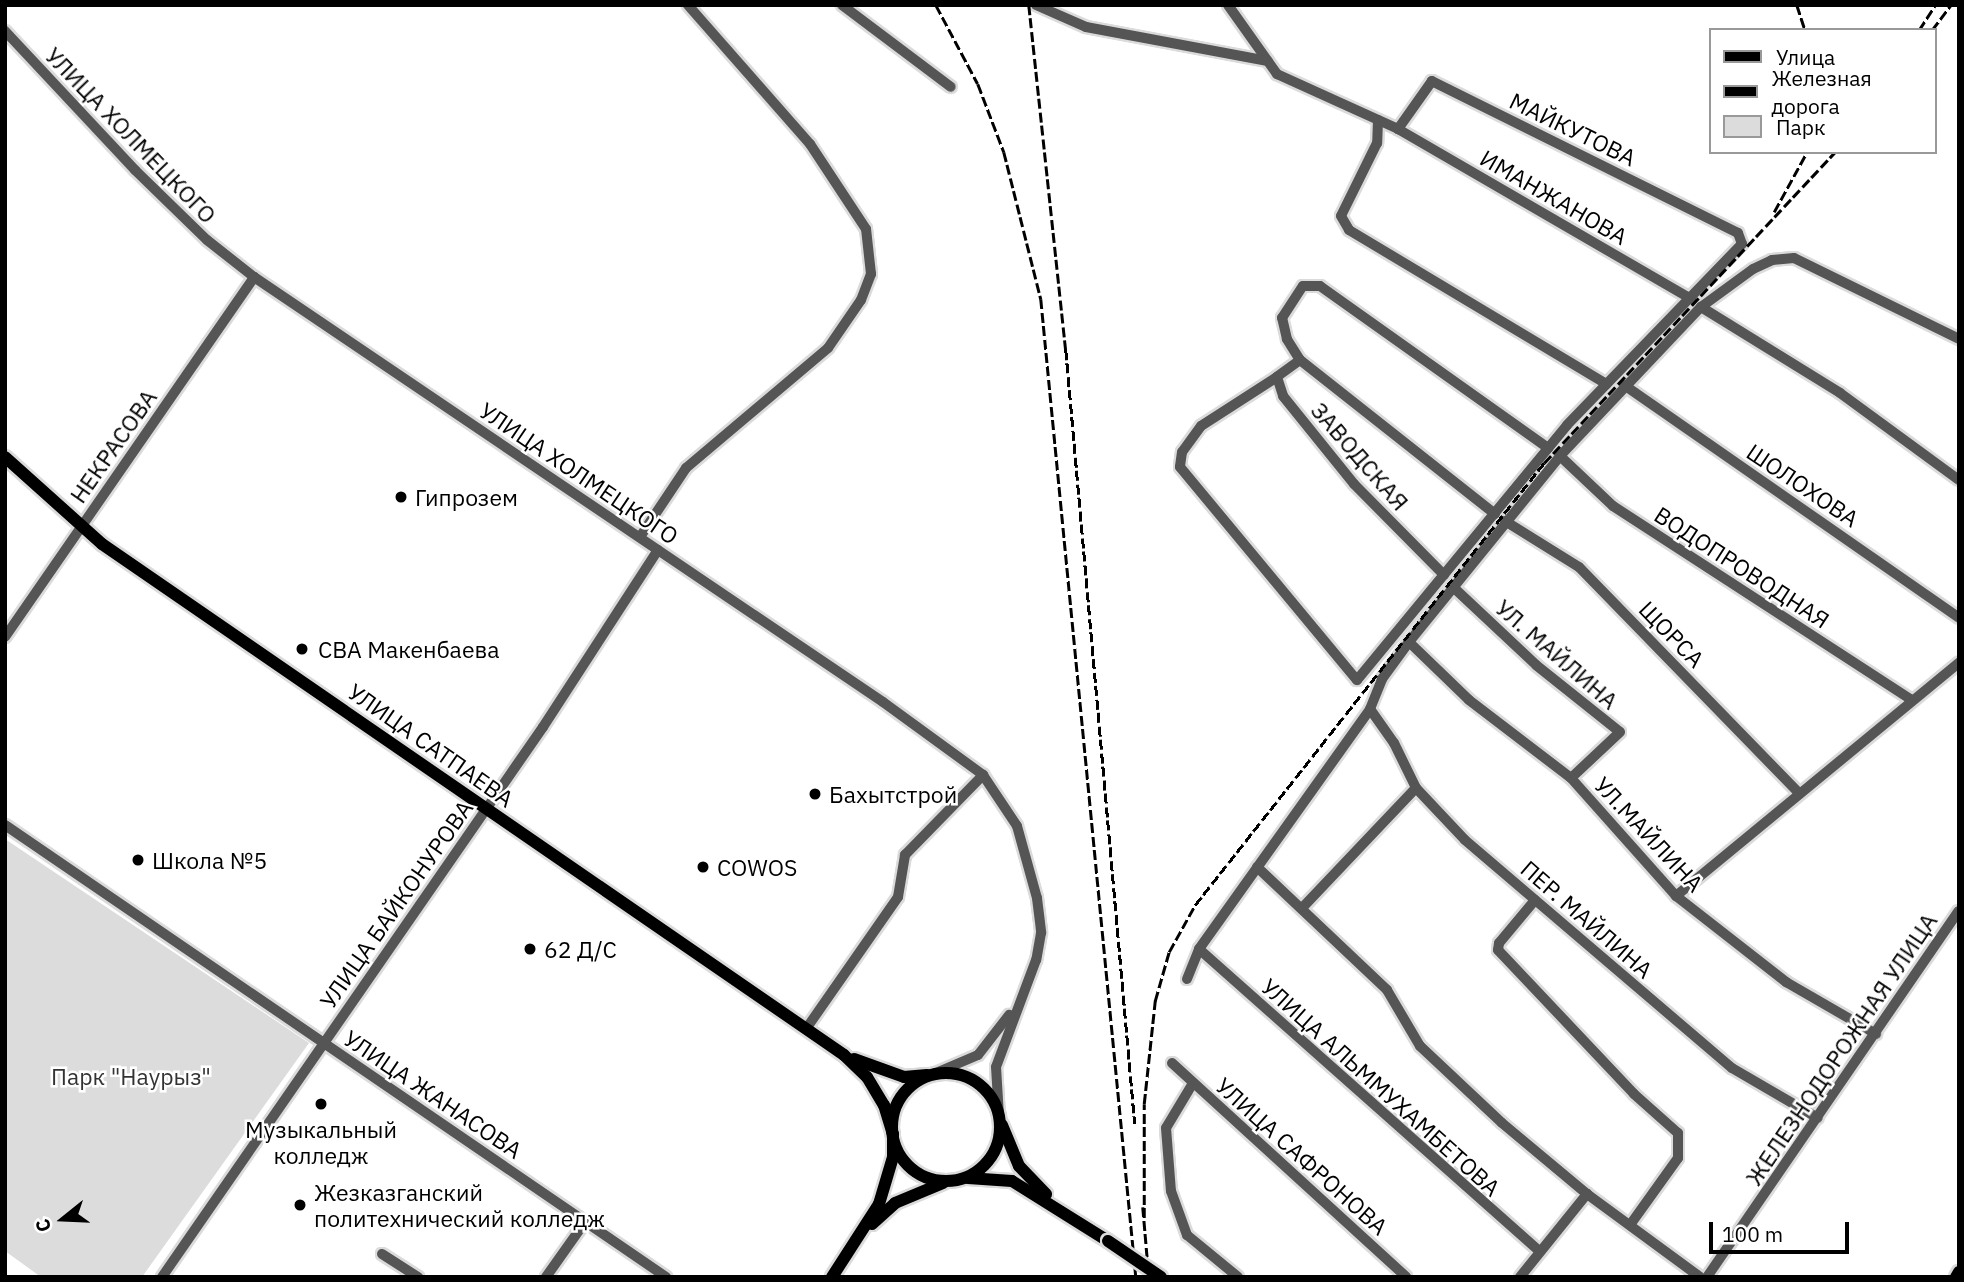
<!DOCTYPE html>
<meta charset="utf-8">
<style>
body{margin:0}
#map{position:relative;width:1964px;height:1282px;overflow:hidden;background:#fff;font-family:"IBM Plex Sans",sans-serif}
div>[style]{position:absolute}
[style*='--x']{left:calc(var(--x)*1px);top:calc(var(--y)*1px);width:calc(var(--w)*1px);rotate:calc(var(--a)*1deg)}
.green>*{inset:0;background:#dcdcdc}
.roads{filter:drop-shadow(2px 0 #dbdbdb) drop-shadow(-2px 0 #dbdbdb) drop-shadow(0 2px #dbdbdb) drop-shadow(0 -2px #dbdbdb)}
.minor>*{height:10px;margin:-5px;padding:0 5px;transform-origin:5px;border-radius:5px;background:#555}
.major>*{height:12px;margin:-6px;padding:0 6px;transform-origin:6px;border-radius:6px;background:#000}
.major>.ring{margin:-6px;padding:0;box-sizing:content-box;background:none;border:12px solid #000;border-radius:50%}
.rail>*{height:2.5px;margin-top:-1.25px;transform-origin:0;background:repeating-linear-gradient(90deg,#000 0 10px,transparent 0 13.5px)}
.bridges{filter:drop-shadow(2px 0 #dbdbdb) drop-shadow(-2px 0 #dbdbdb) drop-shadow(0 2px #dbdbdb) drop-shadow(0 -2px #dbdbdb)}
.major-bridge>*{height:12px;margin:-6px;padding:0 6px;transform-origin:6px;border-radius:6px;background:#000}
.dots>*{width:19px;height:19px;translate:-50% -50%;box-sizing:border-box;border:4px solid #fff;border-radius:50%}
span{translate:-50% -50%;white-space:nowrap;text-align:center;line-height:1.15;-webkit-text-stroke:5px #fff;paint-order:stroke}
.street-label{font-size:23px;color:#000}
.poi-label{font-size:23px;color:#000}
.left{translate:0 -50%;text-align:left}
.park-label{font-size:23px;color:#333}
.frame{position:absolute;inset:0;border:7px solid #000;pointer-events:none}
.legend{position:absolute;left:1709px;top:28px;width:228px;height:126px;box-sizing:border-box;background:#fff;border:2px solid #999;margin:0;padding:9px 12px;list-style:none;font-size:21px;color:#000}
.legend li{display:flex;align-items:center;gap:14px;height:35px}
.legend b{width:35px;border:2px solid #999}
.north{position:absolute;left:28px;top:1184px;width:70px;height:70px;-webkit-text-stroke:5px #fff;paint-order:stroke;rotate:252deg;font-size:19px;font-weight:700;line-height:28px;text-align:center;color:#000}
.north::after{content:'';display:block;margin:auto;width:24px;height:32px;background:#000;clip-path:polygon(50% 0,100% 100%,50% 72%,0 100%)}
.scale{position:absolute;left:1709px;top:1222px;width:140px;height:32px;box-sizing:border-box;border:4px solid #000;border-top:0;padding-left:9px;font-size:21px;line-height:24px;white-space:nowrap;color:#000;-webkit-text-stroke:5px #fff;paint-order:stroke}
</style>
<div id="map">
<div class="green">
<i style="clip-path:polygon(5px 839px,309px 1043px,142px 1277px,41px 1277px,5px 1251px)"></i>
</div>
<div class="roads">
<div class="minor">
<i style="--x:842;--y:5;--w:136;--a:37"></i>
<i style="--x:1036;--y:5;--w:55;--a:23.7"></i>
<i style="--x:1086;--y:27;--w:185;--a:10.6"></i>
<i style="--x:1228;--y:5;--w:85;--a:54.6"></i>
<i style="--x:1277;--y:74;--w:133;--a:24.4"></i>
<i style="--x:1398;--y:129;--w:339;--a:30.1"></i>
<i style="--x:5;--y:31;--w:190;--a:46.9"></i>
<i style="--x:135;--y:170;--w:100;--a:44.2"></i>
<i style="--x:207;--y:240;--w:60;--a:38.2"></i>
<i style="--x:254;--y:277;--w:759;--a:34.05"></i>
<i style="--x:883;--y:702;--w:124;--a:36.1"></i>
<i style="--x:983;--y:775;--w:61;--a:56.3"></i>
<i style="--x:1017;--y:826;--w:75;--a:74.5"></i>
<i style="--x:1037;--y:898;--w:35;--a:83"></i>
<i style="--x:1041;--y:933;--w:27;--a:100"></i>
<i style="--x:1036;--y:960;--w:114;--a:110.5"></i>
<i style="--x:996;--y:1067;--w:49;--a:86.5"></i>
<i style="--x:1378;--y:120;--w:23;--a:92"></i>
<i style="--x:1377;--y:143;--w:81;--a:116.3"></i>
<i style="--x:1341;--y:216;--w:16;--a:60"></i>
<i style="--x:1349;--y:230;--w:300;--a:30.9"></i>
<i style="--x:1701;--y:307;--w:163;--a:31.7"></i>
<i style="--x:1840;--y:393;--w:147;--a:36.2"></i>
<i style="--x:1300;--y:360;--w:29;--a:144"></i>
<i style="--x:1277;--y:377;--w:20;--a:72"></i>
<i style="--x:1283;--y:396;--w:113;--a:51.1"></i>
<i style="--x:1354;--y:484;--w:128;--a:45.3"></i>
<i style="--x:1277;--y:377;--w:90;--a:147.2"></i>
<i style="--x:1201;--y:426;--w:32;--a:126"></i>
<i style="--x:1182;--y:452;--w:15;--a:98"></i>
<i style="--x:1180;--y:467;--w:277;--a:50.3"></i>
<i style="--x:1357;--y:680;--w:330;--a:-50.5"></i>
<i style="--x:1567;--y:425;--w:252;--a:-46"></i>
<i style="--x:1742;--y:244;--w:12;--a:-110"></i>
<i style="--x:1738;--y:233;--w:342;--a:-153.6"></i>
<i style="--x:1432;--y:81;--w:59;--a:125.3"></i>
<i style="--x:1624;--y:385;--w:408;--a:34.8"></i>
<i style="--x:1560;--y:456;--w:73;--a:43.3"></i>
<i style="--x:1613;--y:506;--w:356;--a:33"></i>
<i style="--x:1495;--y:514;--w:248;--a:-141.7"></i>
<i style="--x:1300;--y:360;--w:25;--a:-122"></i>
<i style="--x:1287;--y:339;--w:22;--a:-103"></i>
<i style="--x:1282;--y:318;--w:38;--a:-57"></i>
<i style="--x:1303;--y:286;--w:17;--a:0"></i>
<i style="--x:1320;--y:286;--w:280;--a:35.4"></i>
<i style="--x:1505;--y:521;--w:87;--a:31.9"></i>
<i style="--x:1579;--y:567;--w:314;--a:45.8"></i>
<i style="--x:640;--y:537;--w:83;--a:-56.3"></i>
<i style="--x:686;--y:468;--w:186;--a:-40.2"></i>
<i style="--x:828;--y:348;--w:58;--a:-55.5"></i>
<i style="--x:861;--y:300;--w:28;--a:-69"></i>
<i style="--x:871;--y:274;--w:45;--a:-96.3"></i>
<i style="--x:866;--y:229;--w:102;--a:-123.4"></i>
<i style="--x:810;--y:144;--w:185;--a:-131.3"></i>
<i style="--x:1452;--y:586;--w:115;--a:43.2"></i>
<i style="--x:1536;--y:665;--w:107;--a:38.6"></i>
<i style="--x:1620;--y:732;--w:67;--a:136.8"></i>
<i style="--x:5;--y:637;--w:438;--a:-55.3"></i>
<i style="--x:1409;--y:642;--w:83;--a:44"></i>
<i style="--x:1469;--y:700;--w:128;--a:37.4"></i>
<i style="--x:1571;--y:778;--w:158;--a:48.3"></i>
<i style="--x:1676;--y:896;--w:140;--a:38"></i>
<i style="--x:1786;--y:982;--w:104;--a:30"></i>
<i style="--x:1370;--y:709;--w:42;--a:54.8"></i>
<i style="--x:1394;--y:743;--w:50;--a:63.9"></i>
<i style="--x:1416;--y:788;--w:71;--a:46.7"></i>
<i style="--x:1465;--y:840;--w:351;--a:40.5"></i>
<i style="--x:1732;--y:1068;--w:99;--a:30.2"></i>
<i style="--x:5;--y:825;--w:801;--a:34.36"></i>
<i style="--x:1257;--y:867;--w:179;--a:43.4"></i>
<i style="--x:1387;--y:990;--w:65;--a:59.5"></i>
<i style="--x:1420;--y:1046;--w:112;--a:43.2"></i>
<i style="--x:1502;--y:1123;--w:111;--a:39.9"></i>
<i style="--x:1587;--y:1194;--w:140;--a:36.3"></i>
<i style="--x:1676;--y:896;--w:367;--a:-39.5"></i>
<i style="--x:1535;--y:900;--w:56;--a:129.9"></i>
<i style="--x:1499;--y:943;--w:7;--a:98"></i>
<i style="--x:1498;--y:950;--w:198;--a:46.6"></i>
<i style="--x:1634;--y:1094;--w:59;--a:41.6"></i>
<i style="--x:1678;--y:1133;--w:25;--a:90"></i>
<i style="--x:1678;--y:1158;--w:82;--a:125.6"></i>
<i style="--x:1303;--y:907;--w:164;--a:-46.5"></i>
<i style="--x:1199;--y:949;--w:455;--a:41.6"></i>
<i style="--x:1187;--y:979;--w:32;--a:-68"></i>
<i style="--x:1199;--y:949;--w:295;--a:-54.5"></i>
<i style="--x:1370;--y:709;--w:32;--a:-68"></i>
<i style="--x:1382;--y:679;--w:46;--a:-53.9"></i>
<i style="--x:1409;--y:642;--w:240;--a:-50.9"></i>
<i style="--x:1560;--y:456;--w:205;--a:-46.6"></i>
<i style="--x:1701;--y:307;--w:64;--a:-36.2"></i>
<i style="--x:1753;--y:269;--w:21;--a:-25"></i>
<i style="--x:1772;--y:260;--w:22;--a:-5"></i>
<i style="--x:1794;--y:258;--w:184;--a:26.1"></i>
<i style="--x:806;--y:1029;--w:161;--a:-55.1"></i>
<i style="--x:898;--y:897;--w:43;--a:-80.5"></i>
<i style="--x:905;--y:855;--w:112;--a:-45.7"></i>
<i style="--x:1172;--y:1063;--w:317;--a:42.4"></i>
<i style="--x:931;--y:1075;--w:51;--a:-23.1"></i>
<i style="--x:978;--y:1055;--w:51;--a:-52.2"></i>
<i style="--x:1193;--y:1083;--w:52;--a:121"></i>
<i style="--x:1166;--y:1128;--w:63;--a:85.5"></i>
<i style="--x:1171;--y:1191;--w:47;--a:70"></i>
<i style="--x:1187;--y:1235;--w:66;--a:39.5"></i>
<i style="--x:382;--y:1254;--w:43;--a:32.6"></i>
<i style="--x:162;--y:1277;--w:669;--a:-55.29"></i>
<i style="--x:543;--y:727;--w:211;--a:-57"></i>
<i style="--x:546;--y:1277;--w:67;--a:-54.7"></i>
<i style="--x:1520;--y:1277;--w:107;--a:-51.1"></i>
<i style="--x:1707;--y:1277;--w:444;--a:-55.5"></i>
</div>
<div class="major">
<i style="--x:5;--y:457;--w:130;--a:41.9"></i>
<i style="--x:102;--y:544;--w:901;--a:34.55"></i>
<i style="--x:844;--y:1055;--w:32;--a:44"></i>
<i style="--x:867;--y:1077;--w:33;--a:59"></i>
<i style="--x:884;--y:1105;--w:30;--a:73"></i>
<i style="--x:893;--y:1134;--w:23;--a:90"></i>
<i style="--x:893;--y:1157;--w:49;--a:106.6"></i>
<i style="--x:879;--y:1204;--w:87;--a:122.8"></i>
<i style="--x:854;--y:1059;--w:53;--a:19.8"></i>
<i style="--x:904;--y:1077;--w:23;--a:-5"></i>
<i class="ring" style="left:892px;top:1073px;width:96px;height:96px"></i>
<i style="--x:1002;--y:1125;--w:44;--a:67.5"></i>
<i style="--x:1019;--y:1166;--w:39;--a:46"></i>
<i style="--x:968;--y:1178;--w:44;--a:3.9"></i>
<i style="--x:1012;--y:1181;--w:113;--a:32"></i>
<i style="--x:872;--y:1224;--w:31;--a:-42"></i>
<i style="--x:895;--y:1203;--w:52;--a:-22.6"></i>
<i style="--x:1956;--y:1277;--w:6;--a:-59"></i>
</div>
</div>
<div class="rail">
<i style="--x:936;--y:5;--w:89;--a:62"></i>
<i style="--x:978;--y:84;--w:73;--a:69.1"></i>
<i style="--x:1004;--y:152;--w:152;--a:75.9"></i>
<i style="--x:1041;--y:299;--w:983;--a:84.45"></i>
<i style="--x:1029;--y:5;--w:347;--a:83.9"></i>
<i style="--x:1066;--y:350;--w:777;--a:84.91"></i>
<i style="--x:1797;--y:5;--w:26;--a:72"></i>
<i style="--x:1919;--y:30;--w:30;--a:-57"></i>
<i style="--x:1932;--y:30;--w:31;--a:-53"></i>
<i style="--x:1774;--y:212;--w:68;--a:-61.2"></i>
<i style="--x:1143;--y:1207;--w:70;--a:85.1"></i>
<i style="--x:1144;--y:1218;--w:114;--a:-90"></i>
<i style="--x:1144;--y:1104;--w:104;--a:-83.9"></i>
<i style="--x:1155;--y:1001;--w:51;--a:-74.1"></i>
<i style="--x:1169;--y:952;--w:54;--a:-61"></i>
<i style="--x:1195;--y:905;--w:563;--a:-51.71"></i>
<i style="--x:1544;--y:463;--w:426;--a:-46.9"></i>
</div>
<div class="bridges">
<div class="major-bridge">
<i style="--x:1108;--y:1241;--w:64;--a:34.2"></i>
</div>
</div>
<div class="dots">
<i style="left:401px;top:497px;background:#000"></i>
<i style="left:302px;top:649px;background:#000"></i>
<i style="left:815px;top:794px;background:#000"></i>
<i style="left:138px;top:860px;background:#000"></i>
<i style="left:703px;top:867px;background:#000"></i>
<i style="left:530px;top:949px;background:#000"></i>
<i style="left:321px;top:1104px;background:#000"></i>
<i style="left:300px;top:1205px;background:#000"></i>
</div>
<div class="street-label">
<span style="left:1573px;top:129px;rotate:26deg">МАЙКУТОВА</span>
<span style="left:131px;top:135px;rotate:46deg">УЛИЦА ХОЛМЕЦКОГО</span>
<span style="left:1554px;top:197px;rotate:30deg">ИМАНЖАНОВА</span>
<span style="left:113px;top:446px;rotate:-55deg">НЕКРАСОВА</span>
<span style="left:1360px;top:456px;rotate:49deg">ЗАВОДСКАЯ</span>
<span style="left:579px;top:473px;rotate:34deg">УЛИЦА ХОЛМЕЦКОГО</span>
<span style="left:1803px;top:485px;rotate:34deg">ШОЛОХОВА</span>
<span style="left:1742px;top:567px;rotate:33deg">ВОДОПРОВОДНАЯ</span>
<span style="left:1672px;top:634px;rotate:46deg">ЩОРСА</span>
<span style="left:1557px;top:654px;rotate:41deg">УЛ. МАЙЛИНА</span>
<span style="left:431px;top:745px;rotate:35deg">УЛИЦА САТПАЕВА</span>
<span style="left:1649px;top:834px;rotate:47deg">УЛ.МАЙЛИНА</span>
<span style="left:396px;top:904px;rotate:-55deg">УЛИЦА БАЙКОНУРОВА</span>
<span style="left:1587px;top:919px;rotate:41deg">ПЕР. МАЙЛИНА</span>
<span style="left:1841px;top:1049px;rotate:-56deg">ЖЕЛЕЗНОДОРОЖНАЯ УЛИЦА</span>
<span style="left:1381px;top:1087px;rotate:42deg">УЛИЦА АЛЬММУХАМБЕТОВА</span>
<span style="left:433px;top:1094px;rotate:34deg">УЛИЦА ЖАНАСОВА</span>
<span style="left:1302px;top:1156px;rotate:42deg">УЛИЦА САФРОНОВА</span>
</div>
<div class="poi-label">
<span class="left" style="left:415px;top:497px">Гипрозем</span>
<span class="left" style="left:318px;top:649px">СВА Макенбаева</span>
<span class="left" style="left:829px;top:794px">Бахытстрой</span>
<span class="left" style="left:152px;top:860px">Школа №5</span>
<span class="left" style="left:717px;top:867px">COWOS</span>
<span class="left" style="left:544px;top:949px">62 Д/С</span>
<span style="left:321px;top:1142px">Музыкальный<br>колледж</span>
<span class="left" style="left:314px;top:1205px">Жезказганский<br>политехнический колледж</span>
</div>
<div class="park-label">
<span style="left:131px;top:1076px">Парк "Наурыз"</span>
</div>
<div class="frame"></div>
<ul class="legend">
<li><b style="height:9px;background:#000"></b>Улица</li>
<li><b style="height:9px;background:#000"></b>Железная дорога</li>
<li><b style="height:19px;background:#dcdcdc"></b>Парк</li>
</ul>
<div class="north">С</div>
<div class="scale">100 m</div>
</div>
